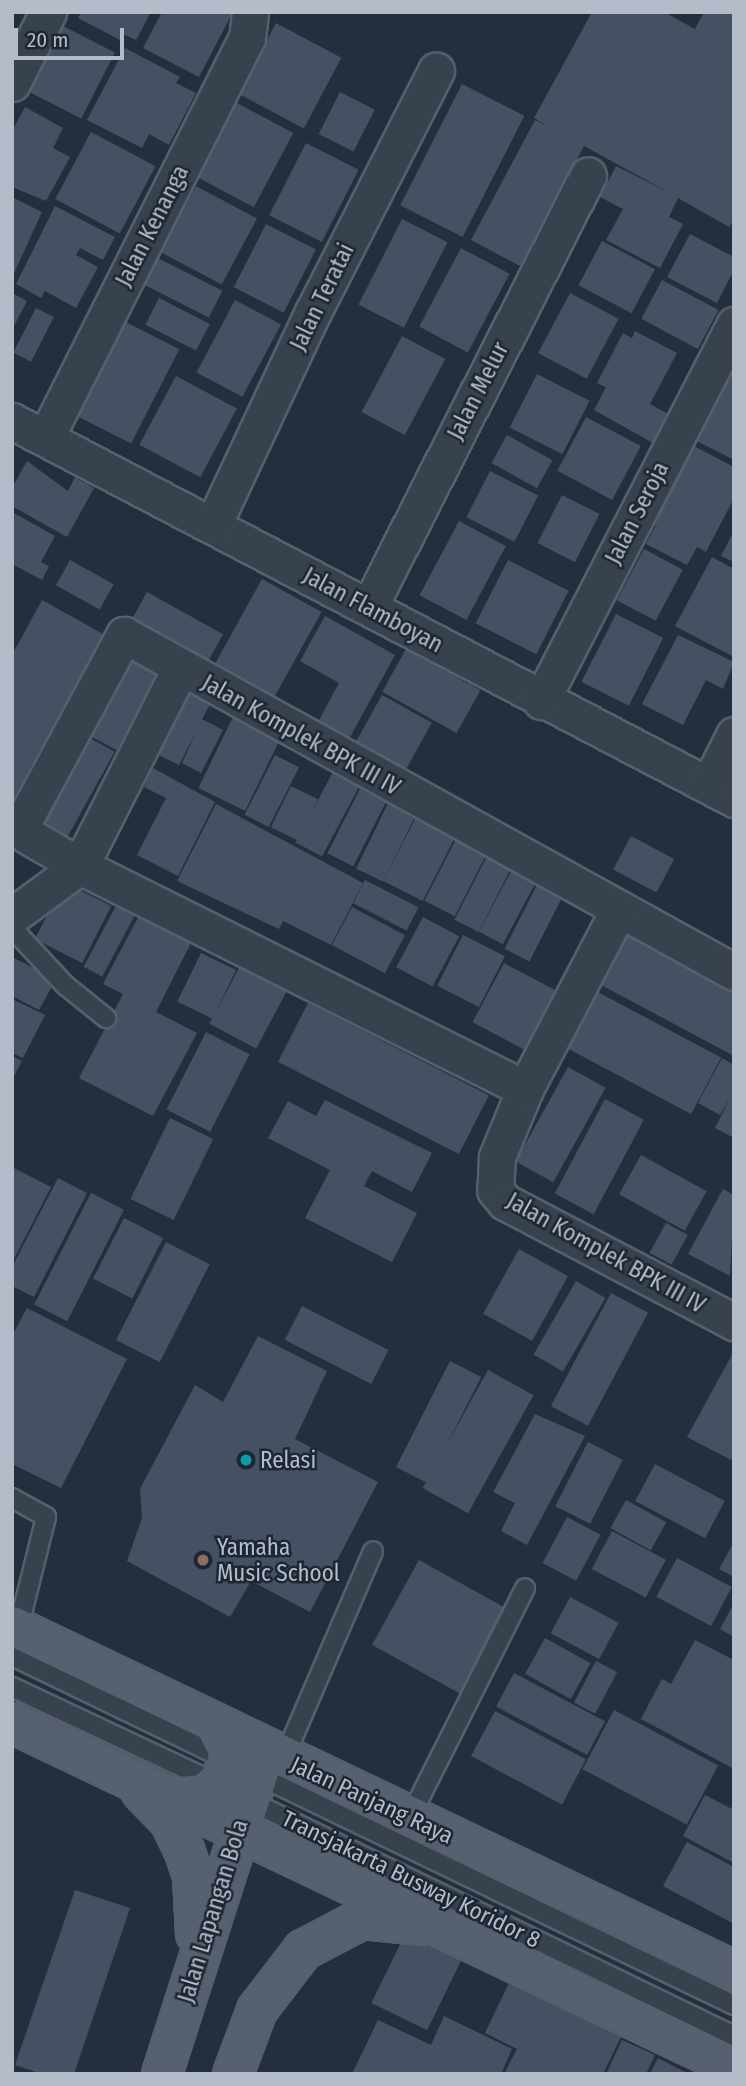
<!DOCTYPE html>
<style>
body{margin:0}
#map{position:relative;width:746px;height:2086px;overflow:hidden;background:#242f3e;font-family:"Fira Sans Condensed",sans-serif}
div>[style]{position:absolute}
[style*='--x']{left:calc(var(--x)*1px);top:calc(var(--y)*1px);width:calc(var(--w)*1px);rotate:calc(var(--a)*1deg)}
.building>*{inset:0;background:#455162;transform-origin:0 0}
.roads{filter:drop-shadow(2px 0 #565f6c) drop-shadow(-2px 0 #565f6c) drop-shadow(0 2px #565f6c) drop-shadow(0 -2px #565f6c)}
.service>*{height:18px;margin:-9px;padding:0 9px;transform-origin:9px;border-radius:9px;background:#38414e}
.minor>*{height:35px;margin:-17.5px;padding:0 17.5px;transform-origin:17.5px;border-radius:17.5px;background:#38414e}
.primary>*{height:38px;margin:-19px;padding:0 19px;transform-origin:19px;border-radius:19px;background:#56606e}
.dots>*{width:19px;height:19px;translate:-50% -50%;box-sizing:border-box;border:4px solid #1d2633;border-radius:50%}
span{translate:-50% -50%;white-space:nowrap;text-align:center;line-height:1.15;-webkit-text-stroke:5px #1d2633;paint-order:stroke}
.street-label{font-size:23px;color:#b4bcc9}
.poi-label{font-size:23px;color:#b4bcc9}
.left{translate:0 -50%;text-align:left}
.frame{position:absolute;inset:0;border:14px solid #b4bcc9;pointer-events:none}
.scale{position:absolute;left:14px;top:28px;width:110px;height:32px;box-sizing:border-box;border:4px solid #b4bcc9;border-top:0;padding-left:9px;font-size:21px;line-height:24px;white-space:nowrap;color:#b4bcc9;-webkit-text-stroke:5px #1d2633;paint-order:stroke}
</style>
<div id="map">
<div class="building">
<i style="clip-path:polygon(81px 12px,151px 12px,136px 40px,123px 34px,120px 40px,78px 18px)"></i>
<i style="clip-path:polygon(162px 12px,233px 12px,199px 77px,143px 48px)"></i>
<i style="clip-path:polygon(592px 12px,664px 12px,695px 29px,704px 12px,734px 12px,734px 219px,729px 227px,678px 198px,669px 217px,683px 224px,660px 268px,606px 240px,623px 209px,600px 197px,616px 166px,668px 192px,584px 146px,520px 266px,471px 240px,535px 120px,548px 126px,534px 118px)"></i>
<i style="left:57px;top:23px;width:65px;height:74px;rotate:27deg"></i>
<i style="left:276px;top:23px;width:74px;height:80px;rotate:28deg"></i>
<i style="clip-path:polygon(125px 48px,180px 77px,176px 83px,196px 93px,169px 145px,149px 134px,142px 148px,87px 120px)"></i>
<i style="left:462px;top:84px;width:70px;height:136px;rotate:27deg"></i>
<i style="left:340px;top:92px;width:39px;height:47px;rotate:27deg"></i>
<i style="left:235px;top:102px;width:66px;height:84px;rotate:28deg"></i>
<i style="clip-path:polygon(25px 107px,63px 128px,53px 148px,70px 157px,46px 201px,12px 187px,12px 131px)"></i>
<i style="left:91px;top:132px;width:73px;height:76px;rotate:28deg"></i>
<i style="left:306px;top:143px;width:59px;height:81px;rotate:27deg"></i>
<i style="left:196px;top:186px;width:69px;height:75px;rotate:28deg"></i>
<i style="clip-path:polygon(12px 197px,42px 212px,12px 278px)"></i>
<i style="clip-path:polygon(55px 206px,115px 237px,103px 260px,80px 248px,76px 255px,98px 267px,76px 308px,45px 291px,41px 298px,16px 284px)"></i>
<i style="left:402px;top:219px;width:51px;height:96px;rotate:27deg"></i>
<i style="left:266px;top:224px;width:56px;height:71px;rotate:27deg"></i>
<i style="clip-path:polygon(690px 234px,734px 257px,734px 270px,717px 303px,667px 277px)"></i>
<i style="left:602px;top:241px;width:60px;height:50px;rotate:28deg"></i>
<i style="left:461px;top:248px;width:55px;height:89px;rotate:28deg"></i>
<i style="left:152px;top:255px;width:79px;height:30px;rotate:27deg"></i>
<i style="left:662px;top:280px;width:64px;height:44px;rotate:28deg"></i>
<i style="clip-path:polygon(12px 293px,27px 301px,12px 330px)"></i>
<i style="left:570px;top:293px;width:55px;height:68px;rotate:28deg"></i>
<i style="left:159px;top:298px;width:57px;height:30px;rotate:27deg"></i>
<i style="left:235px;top:300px;width:52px;height:82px;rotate:28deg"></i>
<i style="left:36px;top:308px;width:20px;height:50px;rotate:27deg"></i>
<i style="left:124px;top:321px;width:62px;height:106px;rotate:27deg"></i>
<i style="clip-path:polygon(635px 331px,677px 353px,650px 404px,668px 414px,653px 443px,594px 410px,606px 387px,597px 383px,623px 333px,632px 338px)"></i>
<i style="left:402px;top:336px;width:49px;height:86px;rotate:28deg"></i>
<i style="clip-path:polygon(729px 367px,734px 370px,734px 460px,691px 438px)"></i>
<i style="left:537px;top:374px;width:59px;height:60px;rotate:27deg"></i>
<i style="left:176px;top:376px;width:69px;height:78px;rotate:28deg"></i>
<i style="left:586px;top:417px;width:62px;height:61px;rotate:28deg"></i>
<i style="left:507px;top:435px;width:52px;height:32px;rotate:29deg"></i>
<i style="clip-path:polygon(692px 445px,734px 467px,734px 498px,706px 552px,697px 547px,687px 565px,646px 544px,656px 525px,652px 523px)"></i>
<i style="clip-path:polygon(27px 461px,68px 491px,75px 477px,94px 488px,67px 537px,12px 506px,12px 488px)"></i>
<i style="left:490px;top:471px;width:54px;height:52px;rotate:27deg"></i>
<i style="left:562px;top:495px;width:42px;height:54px;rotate:27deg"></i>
<i style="clip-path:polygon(12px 512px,55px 536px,41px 562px,49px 566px,42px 580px,12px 564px)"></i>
<i style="left:459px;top:521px;width:53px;height:84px;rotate:28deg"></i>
<i style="clip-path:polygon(734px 531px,734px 562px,721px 556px)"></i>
<i style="left:644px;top:549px;width:44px;height:58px;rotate:28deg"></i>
<i style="clip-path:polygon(712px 557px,734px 569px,734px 657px,675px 626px)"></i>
<i style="left:70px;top:560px;width:50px;height:29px;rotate:29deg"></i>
<i style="left:508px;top:560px;width:68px;height:71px;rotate:27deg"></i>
<i style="left:262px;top:579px;width:68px;height:102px;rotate:29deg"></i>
<i style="left:147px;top:592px;width:87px;height:30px;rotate:29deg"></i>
<i style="clip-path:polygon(42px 600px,103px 634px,12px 801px,12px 655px)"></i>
<i style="left:616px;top:614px;width:53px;height:76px;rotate:27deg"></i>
<i style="clip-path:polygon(325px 616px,395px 655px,349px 739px,318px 722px,339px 683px,300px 661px)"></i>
<i style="clip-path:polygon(678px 635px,734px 662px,723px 689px,706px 680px,683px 725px,642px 704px)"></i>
<i style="left:406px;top:649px;width:85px;height:49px;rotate:29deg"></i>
<i style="left:122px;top:651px;width:42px;height:90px;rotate:28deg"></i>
<i style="clip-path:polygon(178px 687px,211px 703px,202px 719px,223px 730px,201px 773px,182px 763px,197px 730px,179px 765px,147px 749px)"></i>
<i style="left:382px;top:695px;width:57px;height:61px;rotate:29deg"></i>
<i style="left:233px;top:717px;width:52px;height:79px;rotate:26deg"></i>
<i style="left:77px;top:731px;width:43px;height:100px;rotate:29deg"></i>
<i style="left:275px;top:755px;width:27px;height:67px;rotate:27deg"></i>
<i style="clip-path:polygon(153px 768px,215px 802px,178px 876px,137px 855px,166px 798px,144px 787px)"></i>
<i style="left:334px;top:770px;width:30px;height:82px;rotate:28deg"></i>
<i style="left:291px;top:786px;width:30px;height:46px;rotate:26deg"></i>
<i style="left:360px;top:789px;width:29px;height:72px;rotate:27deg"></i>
<i style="left:393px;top:793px;width:30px;height:84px;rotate:26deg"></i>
<i style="clip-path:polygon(216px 804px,363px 883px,331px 945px,283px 921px,279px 929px,177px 881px)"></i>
<i style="left:417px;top:815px;width:44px;height:74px;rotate:27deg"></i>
<i style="left:459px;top:833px;width:34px;height:76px;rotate:27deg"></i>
<i style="left:631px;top:836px;width:49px;height:38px;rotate:28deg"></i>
<i style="left:489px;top:852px;width:27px;height:76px;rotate:27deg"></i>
<i style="left:517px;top:860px;width:27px;height:81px;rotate:28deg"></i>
<i style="left:365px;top:880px;width:60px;height:26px;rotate:27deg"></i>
<i style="left:539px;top:881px;width:28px;height:76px;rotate:27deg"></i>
<i style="left:64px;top:882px;width:53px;height:64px;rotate:27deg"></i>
<i style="left:117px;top:904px;width:21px;height:71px;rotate:28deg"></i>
<i style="left:352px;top:907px;width:60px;height:43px;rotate:28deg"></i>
<i style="clip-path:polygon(143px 908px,195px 935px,156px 1012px,197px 1033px,153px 1116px,79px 1078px,123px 994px,103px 984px)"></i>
<i style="left:423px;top:917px;width:41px;height:57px;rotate:28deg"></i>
<i style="clip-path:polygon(617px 926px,734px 989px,734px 1056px,588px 978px)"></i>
<i style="left:463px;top:935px;width:47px;height:57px;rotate:27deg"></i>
<i style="left:201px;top:953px;width:39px;height:54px;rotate:26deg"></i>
<i style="left:247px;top:953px;width:53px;height:80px;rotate:28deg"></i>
<i style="clip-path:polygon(12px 957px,56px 979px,39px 1010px,12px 996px)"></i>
<i style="left:504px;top:963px;width:62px;height:67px;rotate:28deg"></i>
<i style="left:594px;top:990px;width:144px;height:64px;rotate:28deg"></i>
<i style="clip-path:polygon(12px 999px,45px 1015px,23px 1058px,12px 1053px)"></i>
<i style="left:308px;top:1003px;width:203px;height:66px;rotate:27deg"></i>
<i style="left:206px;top:1032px;width:49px;height:87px;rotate:27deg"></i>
<i style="clip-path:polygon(12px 1056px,22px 1061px,12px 1080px)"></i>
<i style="clip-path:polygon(722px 1058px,734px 1065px,734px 1138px,715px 1128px,731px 1096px,720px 1115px,698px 1103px)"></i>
<i style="left:568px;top:1067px;width:43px;height:108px;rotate:29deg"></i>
<i style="left:605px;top:1099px;width:44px;height:107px;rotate:28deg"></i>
<i style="clip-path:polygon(325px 1100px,432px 1153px,412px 1192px,372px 1171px,364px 1186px,417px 1213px,392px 1262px,305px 1218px,330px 1170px,268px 1138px,288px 1101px,316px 1116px)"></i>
<i style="left:170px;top:1118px;width:48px;height:90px;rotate:26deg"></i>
<i style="left:641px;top:1155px;width:75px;height:45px;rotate:29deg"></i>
<i style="clip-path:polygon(12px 1167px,51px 1187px,12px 1263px)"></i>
<i style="clip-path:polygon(58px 1178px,87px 1193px,34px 1297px,12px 1286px,12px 1267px)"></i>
<i style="clip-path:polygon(723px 1189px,734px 1195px,730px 1276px,688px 1254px)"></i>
<i style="left:91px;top:1193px;width:37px;height:125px;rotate:27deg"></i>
<i style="left:124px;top:1218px;width:44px;height:68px;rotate:27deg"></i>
<i style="left:666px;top:1223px;width:25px;height:34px;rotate:29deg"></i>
<i style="left:166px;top:1242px;width:49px;height:110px;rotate:27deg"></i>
<i style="left:519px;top:1249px;width:56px;height:74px;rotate:29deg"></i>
<i style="left:576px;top:1281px;width:34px;height:85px;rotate:30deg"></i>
<i style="left:611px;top:1293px;width:42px;height:128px;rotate:28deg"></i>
<i style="left:302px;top:1306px;width:97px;height:38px;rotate:27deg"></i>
<i style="clip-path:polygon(27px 1308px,127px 1359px,61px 1488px,12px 1464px,12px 1336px)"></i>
<i style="clip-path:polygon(258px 1336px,327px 1371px,295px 1439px,378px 1482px,310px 1612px,251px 1581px,230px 1617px,127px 1561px,142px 1518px,140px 1489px,195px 1385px,223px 1402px)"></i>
<i style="clip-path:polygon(734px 1351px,734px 1454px,731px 1460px,687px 1437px)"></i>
<i style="left:450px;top:1361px;width:35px;height:119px;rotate:27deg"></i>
<i style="left:488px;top:1370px;width:52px;height:135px;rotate:29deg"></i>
<i style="clip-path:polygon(535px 1414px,585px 1436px,527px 1545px,501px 1531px,515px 1503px,493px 1492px)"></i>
<i style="left:588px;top:1442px;width:39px;height:72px;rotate:27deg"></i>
<i style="left:655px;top:1464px;width:79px;height:42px;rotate:28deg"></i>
<i style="left:626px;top:1500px;width:46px;height:32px;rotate:29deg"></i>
<i style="left:567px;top:1517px;width:38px;height:52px;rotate:28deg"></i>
<i style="left:612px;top:1531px;width:61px;height:43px;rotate:28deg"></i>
<i style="clip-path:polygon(734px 1542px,734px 1577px,719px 1569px)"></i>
<i style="left:677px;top:1558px;width:62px;height:44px;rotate:28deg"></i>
<i style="left:419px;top:1560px;width:105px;height:97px;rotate:29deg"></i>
<i style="left:570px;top:1597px;width:55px;height:41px;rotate:28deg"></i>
<i style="clip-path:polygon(734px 1603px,734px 1637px,720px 1629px)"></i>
<i style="left:545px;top:1638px;width:52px;height:41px;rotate:29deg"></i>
<i style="clip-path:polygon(695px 1640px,734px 1660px,734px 1769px,641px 1719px,662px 1679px,671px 1684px)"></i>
<i style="left:596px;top:1661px;width:24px;height:47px;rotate:28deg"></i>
<i style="left:514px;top:1673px;width:103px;height:38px;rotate:28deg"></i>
<i style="left:614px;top:1710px;width:118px;height:67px;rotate:28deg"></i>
<i style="left:495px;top:1711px;width:103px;height:51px;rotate:28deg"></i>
<i style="clip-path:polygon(705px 1795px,734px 1810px,734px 1863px,683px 1836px)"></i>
<i style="clip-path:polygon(687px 1842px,734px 1867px,734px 1924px,663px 1886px)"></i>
<i style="clip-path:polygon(75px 1890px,130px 1908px,74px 2074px,42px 2074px,15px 2065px)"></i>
<i style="left:406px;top:1932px;width:62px;height:79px;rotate:26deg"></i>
<i style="clip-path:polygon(509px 1983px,621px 2037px,603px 2074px,504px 2074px,517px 2049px,485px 2033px)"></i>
<i style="clip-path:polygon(444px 2016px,512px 2049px,501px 2074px,352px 2074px,378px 2020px,431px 2045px)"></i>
<i style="clip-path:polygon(622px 2040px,655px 2055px,646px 2074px,606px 2074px)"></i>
<i style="clip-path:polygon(658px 2058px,685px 2072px,684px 2074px,650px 2074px)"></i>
</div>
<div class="roads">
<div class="service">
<i style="--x:12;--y:928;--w:78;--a:47.1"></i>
<i style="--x:65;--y:985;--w:53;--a:38.8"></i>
<i style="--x:12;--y:1498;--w:39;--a:29"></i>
<i style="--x:46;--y:1517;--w:115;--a:104"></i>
<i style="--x:12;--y:1656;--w:239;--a:25.8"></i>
<i style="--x:12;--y:1687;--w:228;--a:25.2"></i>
<i style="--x:284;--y:1758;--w:225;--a:-66.7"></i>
<i style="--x:255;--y:1774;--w:532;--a:25.75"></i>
<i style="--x:246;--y:1799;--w:543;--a:25.9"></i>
<i style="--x:410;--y:1817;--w:256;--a:-63.3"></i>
</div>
<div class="minor">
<i style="--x:12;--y:83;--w:80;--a:-63.1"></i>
<i style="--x:12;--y:421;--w:815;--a:27.63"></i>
<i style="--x:46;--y:437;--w:447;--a:-63.3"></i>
<i style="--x:247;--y:38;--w:26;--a:-83"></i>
<i style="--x:213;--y:525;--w:235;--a:-64.9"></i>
<i style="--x:313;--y:312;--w:271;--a:-63"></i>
<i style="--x:369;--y:607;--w:484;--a:-63.1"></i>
<i style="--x:180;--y:669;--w:221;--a:116.9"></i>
<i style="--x:80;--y:866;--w:60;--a:-150"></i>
<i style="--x:28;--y:836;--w:15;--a:-110"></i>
<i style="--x:23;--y:822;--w:213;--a:-61.6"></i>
<i style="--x:124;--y:635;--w:697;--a:28.92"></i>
<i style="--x:541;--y:701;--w:423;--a:-62.8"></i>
<i style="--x:709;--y:785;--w:56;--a:-63.4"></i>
<i style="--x:12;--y:916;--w:84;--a:-36.3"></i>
<i style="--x:80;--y:866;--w:498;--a:26.6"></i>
<i style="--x:525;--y:1089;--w:74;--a:112.4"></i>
<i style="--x:497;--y:1157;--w:33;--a:93"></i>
<i style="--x:495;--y:1190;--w:16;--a:50"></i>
<i style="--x:505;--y:1202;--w:259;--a:27.7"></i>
<i style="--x:525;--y:1089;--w:203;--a:-62.4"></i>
</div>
<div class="primary">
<i style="--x:12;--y:1626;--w:800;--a:25.54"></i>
<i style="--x:12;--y:1723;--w:800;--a:25.48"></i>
<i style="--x:141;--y:1791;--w:42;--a:46"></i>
<i style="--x:170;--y:1821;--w:34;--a:64"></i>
<i style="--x:185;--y:1852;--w:26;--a:72"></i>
<i style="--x:193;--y:1877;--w:57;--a:87"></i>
<i style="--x:168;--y:1797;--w:36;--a:-5"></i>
<i style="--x:204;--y:1794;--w:25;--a:-42"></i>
<i style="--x:223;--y:1777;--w:26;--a:-77"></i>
<i style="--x:229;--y:1752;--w:33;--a:-117"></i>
<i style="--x:162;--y:2074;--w:340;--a:-72.2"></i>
<i style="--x:233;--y:2074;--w:68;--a:-69.4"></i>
<i style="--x:257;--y:2010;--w:76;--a:-52.5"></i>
<i style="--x:303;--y:1950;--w:67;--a:-27.7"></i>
<i style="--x:362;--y:1919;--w:58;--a:5.9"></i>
</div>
</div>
<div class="dots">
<i style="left:246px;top:1460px;background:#0f9aa8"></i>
<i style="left:203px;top:1560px;background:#8d6e63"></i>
</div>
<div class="street-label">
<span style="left:152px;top:226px;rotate:-63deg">Jalan Kenanga</span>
<span style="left:322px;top:297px;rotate:-64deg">Jalan Teratai</span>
<span style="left:478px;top:391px;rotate:-63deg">Jalan Melur</span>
<span style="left:637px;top:513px;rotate:-63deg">Jalan Seroja</span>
<span style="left:373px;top:610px;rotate:28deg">Jalan Flamboyan</span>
<span style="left:301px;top:735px;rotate:29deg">Jalan Komplek BPK III IV</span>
<span style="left:606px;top:1253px;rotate:29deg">Jalan Komplek BPK III IV</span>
<span style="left:372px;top:1800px;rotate:25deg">Jalan Panjang Raya</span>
<span style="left:411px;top:1879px;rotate:26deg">Transjakarta Busway Koridor 8</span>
<span style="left:213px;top:1911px;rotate:-73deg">Jalan Lapangan Bola</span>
</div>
<div class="poi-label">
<span class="left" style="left:260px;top:1460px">Relasi</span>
<span class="left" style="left:217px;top:1560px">Yamaha<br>Music School</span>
</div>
<div class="frame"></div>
<div class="scale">20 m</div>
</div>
